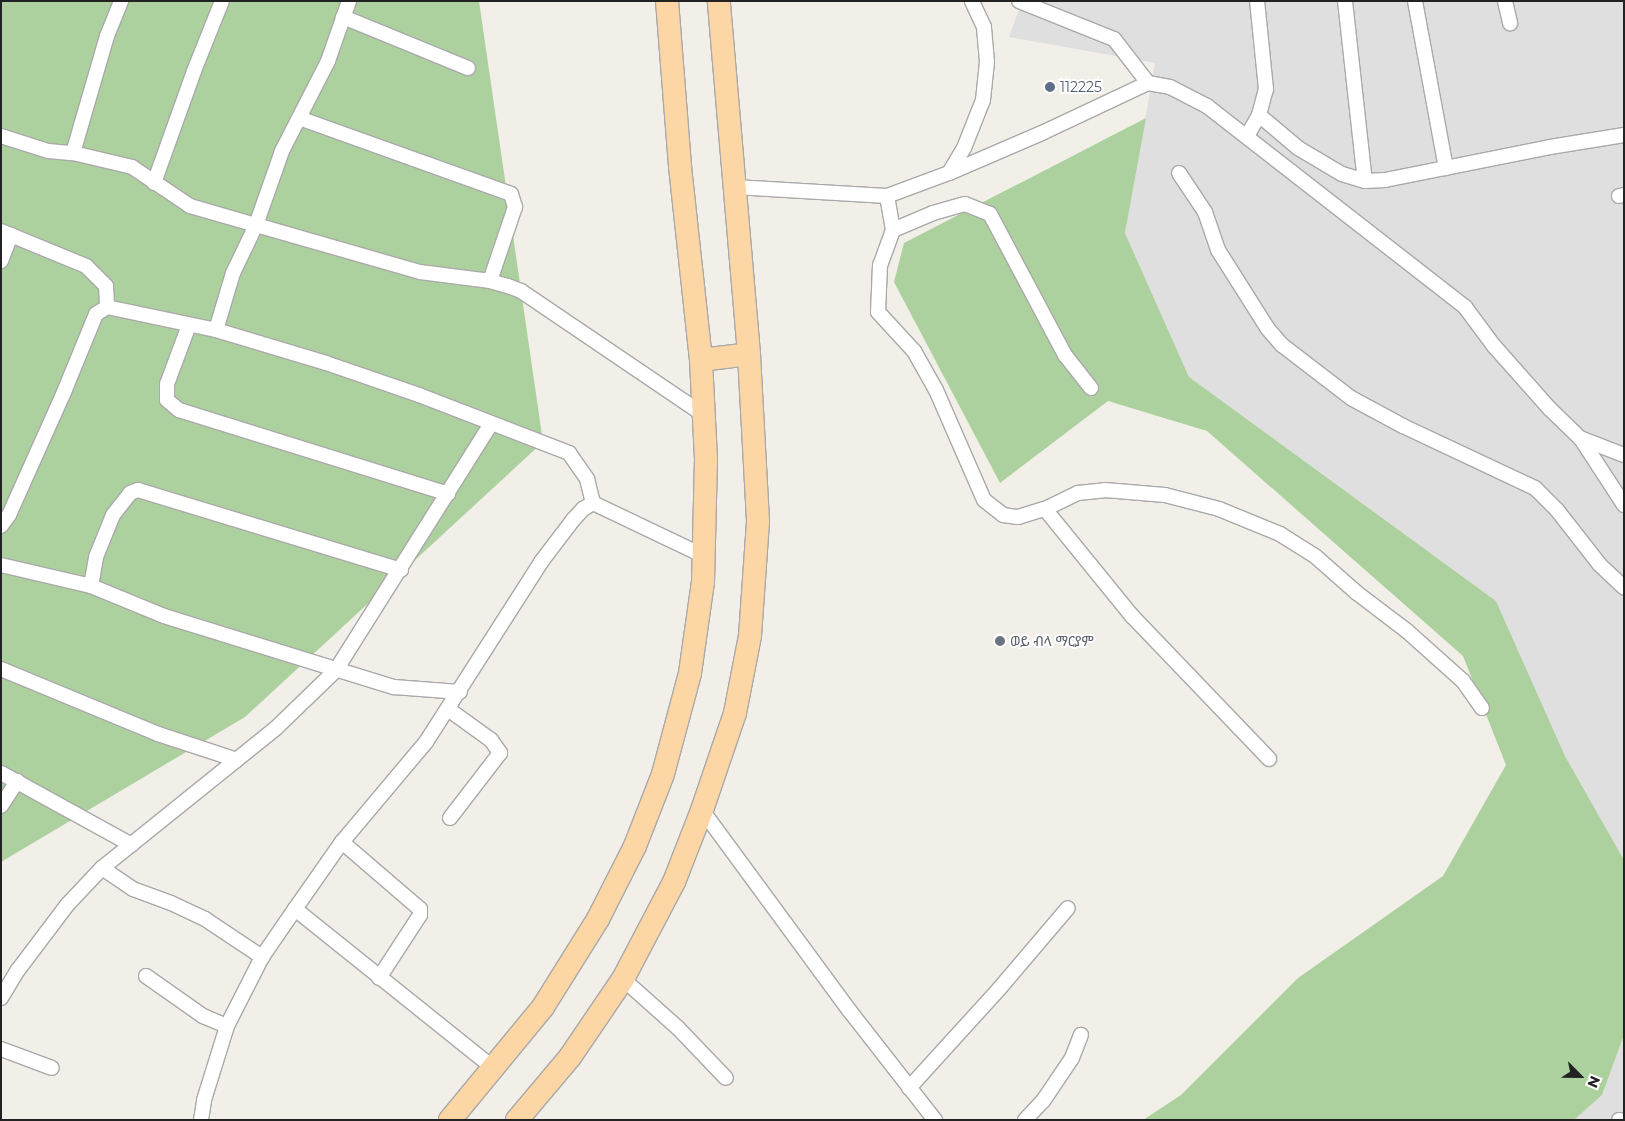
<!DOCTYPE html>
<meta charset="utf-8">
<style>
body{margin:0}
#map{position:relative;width:1625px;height:1121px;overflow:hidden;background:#f2efe9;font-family:Montserrat,"Noto Sans Ethiopic",sans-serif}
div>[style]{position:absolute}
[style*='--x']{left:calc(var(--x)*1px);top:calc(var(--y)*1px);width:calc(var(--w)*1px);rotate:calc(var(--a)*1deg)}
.residential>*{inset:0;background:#e0dfdf}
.forest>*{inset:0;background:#add19e}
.roads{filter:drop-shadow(1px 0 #a9a9a9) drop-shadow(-1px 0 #a9a9a9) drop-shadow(0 1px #a9a9a9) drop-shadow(0 -1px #a9a9a9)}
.minor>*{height:14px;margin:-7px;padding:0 7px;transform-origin:7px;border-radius:7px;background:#fff}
.primary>*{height:22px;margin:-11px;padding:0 11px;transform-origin:11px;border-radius:11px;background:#fcd6a4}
.dots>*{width:14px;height:14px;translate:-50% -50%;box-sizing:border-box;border:2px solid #fff;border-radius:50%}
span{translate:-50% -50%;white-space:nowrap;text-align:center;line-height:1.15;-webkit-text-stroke:4px #fff;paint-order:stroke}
.service-label{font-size:14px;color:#4e5e75}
.left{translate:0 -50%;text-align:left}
.worship-label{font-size:14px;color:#5b616d}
.frame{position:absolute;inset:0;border:2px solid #222;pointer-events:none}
.north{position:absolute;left:1555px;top:1051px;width:50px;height:50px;-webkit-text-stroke:4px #fff;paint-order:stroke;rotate:113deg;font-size:14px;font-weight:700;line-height:20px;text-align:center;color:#222}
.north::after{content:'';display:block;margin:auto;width:18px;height:22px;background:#222;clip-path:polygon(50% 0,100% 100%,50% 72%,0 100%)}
</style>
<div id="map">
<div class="residential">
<i style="clip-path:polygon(1022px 1px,1624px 1px,1624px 860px,1565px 756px,1496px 601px,1189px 377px,1125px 233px,1155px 63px,1009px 37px)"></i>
<i style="clip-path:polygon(1624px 1035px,1624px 1120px,1574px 1120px,1602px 1095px)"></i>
</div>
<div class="forest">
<i style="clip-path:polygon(1px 1px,479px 1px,543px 442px,245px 717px,1px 862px)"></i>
<i style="clip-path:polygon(1146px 118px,1125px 233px,1189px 377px,1496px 601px,1565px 756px,1624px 860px,1624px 1035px,1602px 1095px,1574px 1120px,1143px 1120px,1181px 1095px,1298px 978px,1443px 876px,1506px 765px,1463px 656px,1207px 431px,1108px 401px,1000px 483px,894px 282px,904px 243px)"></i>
</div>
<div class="roads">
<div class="minor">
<i style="--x:1019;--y:1;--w:102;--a:21.8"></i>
<i style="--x:1114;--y:39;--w:56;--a:52.3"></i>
<i style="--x:1345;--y:1;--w:181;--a:83.7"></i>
<i style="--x:1415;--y:1;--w:170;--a:79.5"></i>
<i style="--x:1505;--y:1;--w:23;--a:77"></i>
<i style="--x:343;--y:17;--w:135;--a:22.2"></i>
<i style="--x:1259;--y:115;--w:51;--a:40.2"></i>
<i style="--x:1298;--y:148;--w:51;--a:30.6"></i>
<i style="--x:1342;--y:174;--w:24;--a:17"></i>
<i style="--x:1365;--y:181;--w:20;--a:-3"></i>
<i style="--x:1385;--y:180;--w:168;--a:-11.3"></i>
<i style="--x:1550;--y:147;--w:75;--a:-9.2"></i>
<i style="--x:299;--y:118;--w:225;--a:19.7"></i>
<i style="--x:511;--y:194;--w:14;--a:73"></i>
<i style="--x:515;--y:207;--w:78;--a:108.7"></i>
<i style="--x:1;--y:136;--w:49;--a:17.7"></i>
<i style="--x:48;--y:151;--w:25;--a:5"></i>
<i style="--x:73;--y:153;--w:61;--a:13.3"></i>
<i style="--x:132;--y:167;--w:70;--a:33.9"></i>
<i style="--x:190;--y:206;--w:69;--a:16.1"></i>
<i style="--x:256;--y:225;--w:78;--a:-70.6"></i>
<i style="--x:282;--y:151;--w:101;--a:-62.9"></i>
<i style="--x:328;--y:61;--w:64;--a:-70.7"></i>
<i style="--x:1247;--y:136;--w:24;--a:-60"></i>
<i style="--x:1259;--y:115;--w:27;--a:-75"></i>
<i style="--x:1266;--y:89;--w:88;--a:-95.8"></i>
<i style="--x:73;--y:153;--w:122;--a:-73.8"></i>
<i style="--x:107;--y:36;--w:38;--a:-68"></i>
<i style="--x:949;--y:173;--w:29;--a:-59"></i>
<i style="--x:964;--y:148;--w:52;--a:-68.4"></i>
<i style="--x:983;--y:100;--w:38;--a:-84"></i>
<i style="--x:987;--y:62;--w:35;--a:-95"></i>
<i style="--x:984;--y:27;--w:29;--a:-115"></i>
<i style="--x:1179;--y:173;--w:47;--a:56.3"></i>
<i style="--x:1205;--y:212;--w:40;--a:71.1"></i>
<i style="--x:1218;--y:250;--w:93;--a:57.7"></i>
<i style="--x:1268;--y:329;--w:21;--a:49"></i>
<i style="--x:1282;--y:345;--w:87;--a:37.5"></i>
<i style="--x:1351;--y:398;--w:59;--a:28.3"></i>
<i style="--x:1403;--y:426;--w:146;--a:25.2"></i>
<i style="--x:1535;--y:488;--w:31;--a:45"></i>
<i style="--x:1557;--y:510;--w:70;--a:52"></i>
<i style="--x:1600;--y:565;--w:33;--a:43"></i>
<i style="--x:154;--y:183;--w:119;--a:-70.3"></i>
<i style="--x:194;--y:71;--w:75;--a:-68.2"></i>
<i style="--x:735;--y:187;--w:152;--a:3.4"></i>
<i style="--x:887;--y:196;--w:66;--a:-20.4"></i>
<i style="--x:949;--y:173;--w:103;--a:-23.3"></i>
<i style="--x:1044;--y:132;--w:115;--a:-25.2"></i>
<i style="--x:1148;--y:83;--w:22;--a:10"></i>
<i style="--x:1170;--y:87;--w:42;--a:27.2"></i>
<i style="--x:1207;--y:106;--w:327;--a:37.9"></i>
<i style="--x:1465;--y:307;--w:49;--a:53.4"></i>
<i style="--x:1494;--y:346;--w:84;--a:48.4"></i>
<i style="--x:1550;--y:409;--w:42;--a:44"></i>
<i style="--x:1580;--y:438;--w:47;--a:21.1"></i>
<i style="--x:887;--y:196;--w:35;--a:80"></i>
<i style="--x:893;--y:230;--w:37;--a:110"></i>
<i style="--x:880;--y:265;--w:47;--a:92.4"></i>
<i style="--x:878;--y:312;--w:53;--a:47.3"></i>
<i style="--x:914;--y:351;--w:45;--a:60.6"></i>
<i style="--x:936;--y:390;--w:120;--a:66.4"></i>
<i style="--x:984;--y:500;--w:24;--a:38"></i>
<i style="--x:1003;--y:515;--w:15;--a:8"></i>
<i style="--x:1018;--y:517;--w:28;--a:-17"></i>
<i style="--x:1045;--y:509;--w:37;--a:-26"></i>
<i style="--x:1078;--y:493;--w:27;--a:-6"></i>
<i style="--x:1105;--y:490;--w:60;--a:4.8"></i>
<i style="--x:1165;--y:495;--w:56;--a:14.5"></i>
<i style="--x:1219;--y:509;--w:66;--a:22.3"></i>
<i style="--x:1280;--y:534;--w:41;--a:32.2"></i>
<i style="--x:1315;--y:556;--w:56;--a:41.4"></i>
<i style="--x:1357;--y:593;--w:63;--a:37.2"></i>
<i style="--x:1407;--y:631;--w:75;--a:41.8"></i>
<i style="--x:1463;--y:681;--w:33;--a:55"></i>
<i style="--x:1619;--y:196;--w:5;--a:-11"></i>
<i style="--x:893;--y:230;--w:43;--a:-23"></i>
<i style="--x:933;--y:213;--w:33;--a:-16"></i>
<i style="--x:965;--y:204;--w:27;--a:22"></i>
<i style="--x:990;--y:214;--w:160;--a:62"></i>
<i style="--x:1065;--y:355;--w:42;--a:51.8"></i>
<i style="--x:1;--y:231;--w:92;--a:22.4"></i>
<i style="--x:86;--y:266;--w:28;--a:45"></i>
<i style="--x:106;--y:286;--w:21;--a:87"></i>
<i style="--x:1;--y:261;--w:28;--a:-69"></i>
<i style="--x:189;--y:325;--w:63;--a:110.4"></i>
<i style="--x:167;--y:384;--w:16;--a:90"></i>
<i style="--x:167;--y:400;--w:16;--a:40"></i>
<i style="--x:179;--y:410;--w:282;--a:17.3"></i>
<i style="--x:216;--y:330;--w:115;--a:16.7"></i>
<i style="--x:326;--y:363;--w:98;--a:19"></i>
<i style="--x:419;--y:395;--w:161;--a:21.1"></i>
<i style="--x:569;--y:453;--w:32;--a:55"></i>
<i style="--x:587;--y:479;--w:25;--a:76"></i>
<i style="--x:1581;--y:439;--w:79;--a:56.9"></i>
<i style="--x:593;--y:503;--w:123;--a:25.5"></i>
<i style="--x:1045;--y:509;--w:138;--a:50.9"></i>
<i style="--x:1132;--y:616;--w:198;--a:46.2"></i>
<i style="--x:1;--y:526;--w:14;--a:-54"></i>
<i style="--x:9;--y:515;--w:135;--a:-65.9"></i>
<i style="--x:64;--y:392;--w:84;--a:-67.7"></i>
<i style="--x:96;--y:314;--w:13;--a:-32"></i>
<i style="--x:107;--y:307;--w:111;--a:11.9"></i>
<i style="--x:216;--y:330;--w:59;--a:-73.4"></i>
<i style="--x:233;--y:273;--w:53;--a:-64.4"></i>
<i style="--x:256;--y:225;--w:171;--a:16"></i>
<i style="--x:420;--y:272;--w:71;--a:7.3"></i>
<i style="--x:490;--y:281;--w:19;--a:16"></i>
<i style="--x:508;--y:286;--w:14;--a:21"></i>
<i style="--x:521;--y:291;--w:220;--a:34.1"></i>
<i style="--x:1;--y:565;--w:92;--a:13.1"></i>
<i style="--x:91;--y:586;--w:79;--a:22.3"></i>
<i style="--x:164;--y:616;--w:241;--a:17.2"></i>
<i style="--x:394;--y:687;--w:66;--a:4.3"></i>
<i style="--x:91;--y:586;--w:29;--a:-80"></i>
<i style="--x:96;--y:557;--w:45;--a:-68"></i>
<i style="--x:113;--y:515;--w:28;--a:-52"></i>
<i style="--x:130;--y:493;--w:9;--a:-21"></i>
<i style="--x:138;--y:490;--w:275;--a:16.9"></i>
<i style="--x:1;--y:669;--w:170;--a:22.5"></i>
<i style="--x:158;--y:734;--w:83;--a:18.2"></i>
<i style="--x:448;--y:709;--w:53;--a:35.8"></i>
<i style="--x:491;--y:740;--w:16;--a:55"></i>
<i style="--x:500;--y:753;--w:82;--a:127.6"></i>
<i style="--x:1;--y:773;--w:149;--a:28.8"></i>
<i style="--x:1;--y:806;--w:30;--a:-57"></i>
<i style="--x:702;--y:810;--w:248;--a:53.7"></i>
<i style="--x:849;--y:1010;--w:140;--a:52"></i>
<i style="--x:342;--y:842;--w:103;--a:40.7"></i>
<i style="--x:420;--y:909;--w:6;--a:90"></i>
<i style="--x:420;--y:915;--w:75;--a:123.1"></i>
<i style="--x:102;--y:868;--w:223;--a:-38.8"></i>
<i style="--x:276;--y:728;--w:83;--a:-44"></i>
<i style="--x:336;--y:670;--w:291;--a:-57.8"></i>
<i style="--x:295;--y:909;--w:82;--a:-55"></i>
<i style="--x:342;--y:842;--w:131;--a:-50"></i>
<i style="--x:426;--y:742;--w:214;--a:-57.4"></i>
<i style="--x:541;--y:562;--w:53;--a:-52.7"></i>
<i style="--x:573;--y:520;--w:15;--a:-48"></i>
<i style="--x:583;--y:509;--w:12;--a:-31"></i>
<i style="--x:146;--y:976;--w:70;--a:35.1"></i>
<i style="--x:203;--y:1016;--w:26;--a:23"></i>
<i style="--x:623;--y:979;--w:74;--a:41.7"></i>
<i style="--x:678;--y:1028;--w:69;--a:46.2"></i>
<i style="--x:1;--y:998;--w:33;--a:-59"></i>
<i style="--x:18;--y:970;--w:83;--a:-52.9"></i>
<i style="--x:68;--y:904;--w:50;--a:-46.6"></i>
<i style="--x:102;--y:868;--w:37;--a:34"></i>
<i style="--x:133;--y:889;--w:40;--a:20.2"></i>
<i style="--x:171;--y:903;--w:38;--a:25"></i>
<i style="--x:205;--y:919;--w:69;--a:33.7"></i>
<i style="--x:1;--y:1049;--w:54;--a:20.4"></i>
<i style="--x:909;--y:1088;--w:134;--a:-47.7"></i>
<i style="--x:999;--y:989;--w:106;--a:-49.6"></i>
<i style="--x:201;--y:1120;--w:20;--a:-81"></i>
<i style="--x:204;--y:1100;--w:77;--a:-72.7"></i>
<i style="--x:227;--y:1026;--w:77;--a:-63.1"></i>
<i style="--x:262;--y:957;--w:58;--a:-55.5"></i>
<i style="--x:295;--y:909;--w:253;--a:38.7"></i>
<i style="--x:1025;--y:1120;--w:26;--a:-47"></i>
<i style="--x:1043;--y:1101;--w:52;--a:-56"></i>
<i style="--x:1072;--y:1058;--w:25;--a:-69"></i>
<i style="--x:1619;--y:1120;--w:1;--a:0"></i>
</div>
<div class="primary">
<i style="--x:701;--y:360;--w:48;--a:-7.1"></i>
<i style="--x:450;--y:1120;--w:146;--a:-50.5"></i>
<i style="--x:543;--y:1007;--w:104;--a:-58"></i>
<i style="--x:598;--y:919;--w:82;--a:-63.1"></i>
<i style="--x:635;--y:846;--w:77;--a:-68.7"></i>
<i style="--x:663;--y:774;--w:105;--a:-75"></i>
<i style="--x:690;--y:673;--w:92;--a:-81.9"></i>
<i style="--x:703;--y:582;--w:123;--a:-88.6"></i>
<i style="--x:706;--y:459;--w:99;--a:-92.9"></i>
<i style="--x:701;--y:360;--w:195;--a:-96.2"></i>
<i style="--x:680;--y:166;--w:166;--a:-94.5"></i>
<i style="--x:517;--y:1120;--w:82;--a:-49.9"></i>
<i style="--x:570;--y:1057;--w:94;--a:-55.8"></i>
<i style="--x:623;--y:979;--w:110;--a:-62.3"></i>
<i style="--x:674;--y:882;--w:77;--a:-68.7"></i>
<i style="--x:702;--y:810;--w:102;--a:-71.2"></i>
<i style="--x:735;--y:713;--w:78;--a:-79"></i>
<i style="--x:750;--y:636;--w:115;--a:-86"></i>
<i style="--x:758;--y:521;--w:167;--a:-93.1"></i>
<i style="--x:749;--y:354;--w:354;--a:-94.9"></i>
</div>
</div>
<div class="dots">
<i style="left:1050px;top:87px;background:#5c6f8a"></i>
<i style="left:1000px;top:641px;background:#6b7280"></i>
</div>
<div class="service-label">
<span class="left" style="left:1060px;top:87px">112225</span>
</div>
<div class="worship-label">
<span class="left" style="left:1010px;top:641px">ወይ ብላ ማርያም</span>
</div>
<div class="frame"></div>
<div class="north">N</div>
</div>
